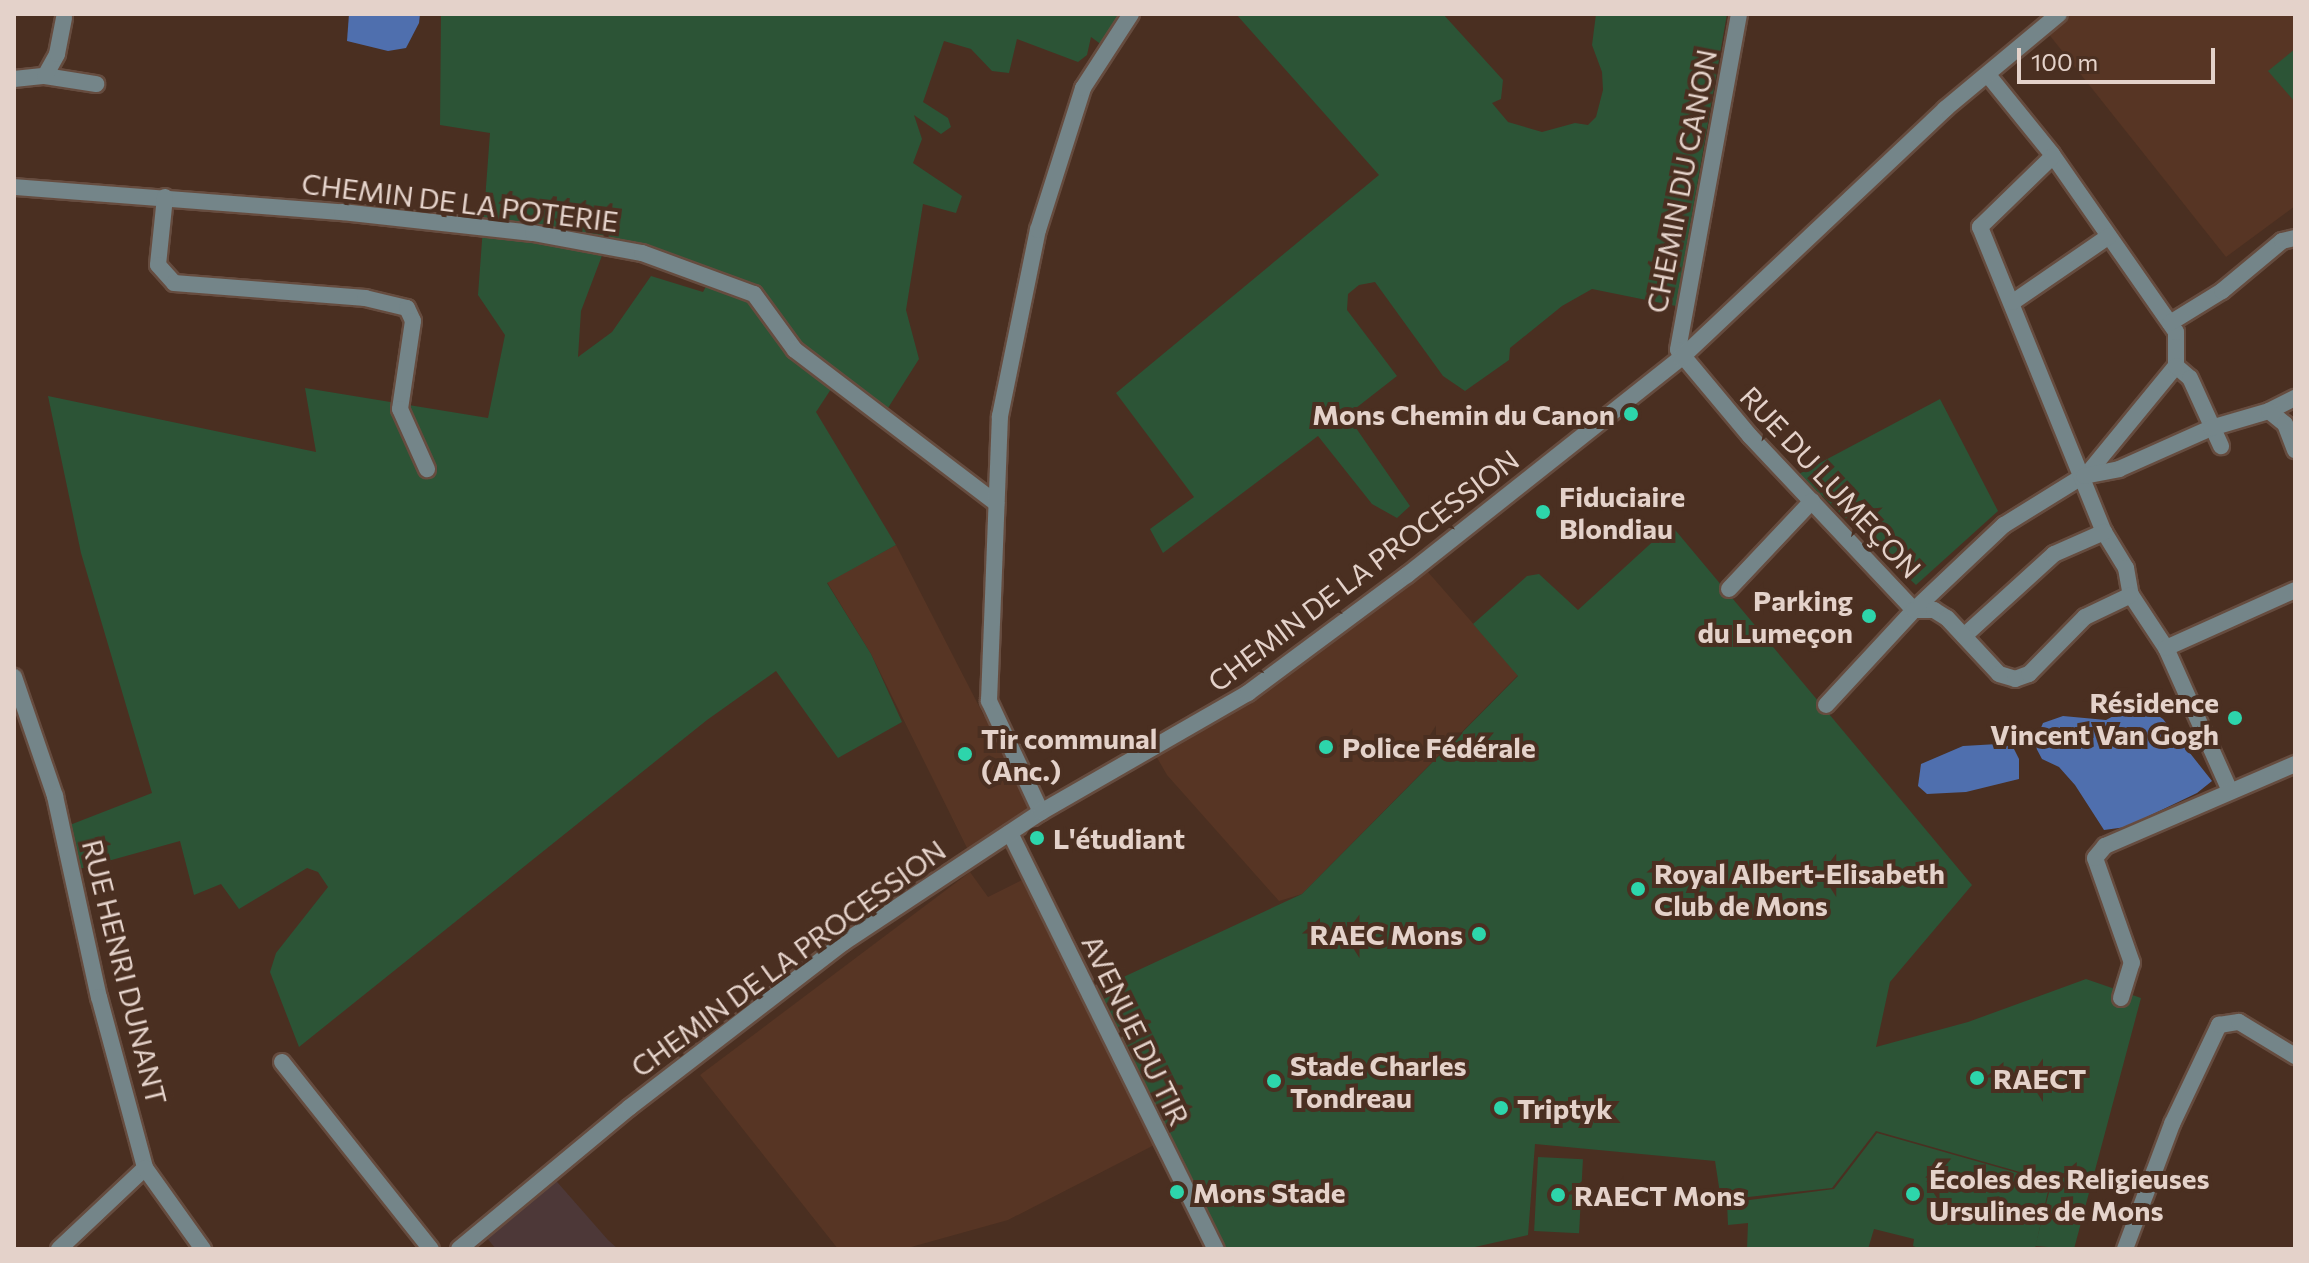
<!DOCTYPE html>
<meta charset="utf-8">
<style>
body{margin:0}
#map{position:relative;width:2309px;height:1263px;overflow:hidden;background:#4a2f21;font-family:Commissioner,sans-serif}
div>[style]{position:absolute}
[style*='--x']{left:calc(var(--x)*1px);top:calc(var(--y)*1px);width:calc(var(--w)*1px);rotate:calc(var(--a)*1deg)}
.built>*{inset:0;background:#573524}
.education>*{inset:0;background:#4d3838}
.green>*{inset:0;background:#2c5436;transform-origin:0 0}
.water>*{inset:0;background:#4f6fae}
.roads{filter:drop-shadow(2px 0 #664c3f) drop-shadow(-2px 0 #664c3f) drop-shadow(0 2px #664c3f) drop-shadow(0 -2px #664c3f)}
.street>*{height:16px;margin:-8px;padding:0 8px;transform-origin:8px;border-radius:8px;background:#748589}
.dots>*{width:22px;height:22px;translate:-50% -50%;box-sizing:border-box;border:4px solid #4a2f21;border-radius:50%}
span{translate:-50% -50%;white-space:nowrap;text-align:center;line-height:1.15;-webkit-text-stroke:8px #4a2f21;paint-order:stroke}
.street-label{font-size:28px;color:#e4d2ca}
.poi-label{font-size:28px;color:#e4d2ca;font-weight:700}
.right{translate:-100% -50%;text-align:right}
.left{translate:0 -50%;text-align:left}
.frame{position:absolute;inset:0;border:16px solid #e4d2ca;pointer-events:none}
.scale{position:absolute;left:2017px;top:48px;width:198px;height:36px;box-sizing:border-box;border:4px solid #e4d2ca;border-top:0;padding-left:10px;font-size:24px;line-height:28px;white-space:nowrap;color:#e4d2ca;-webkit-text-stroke:6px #4a2f21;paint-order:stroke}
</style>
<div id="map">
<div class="built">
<i style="clip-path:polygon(2059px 14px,2295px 14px,2295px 206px,2226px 257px,2043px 27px)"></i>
<i style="clip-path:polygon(896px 545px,984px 716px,993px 715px,1041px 812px,971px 856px,871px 654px,827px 582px)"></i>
<i style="clip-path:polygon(1421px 564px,1518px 675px,1302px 894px,1279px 901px,1167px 775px,1152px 749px,1202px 722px)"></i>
<i style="clip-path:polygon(970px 872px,988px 897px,1030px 876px,1162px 1141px,1008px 1220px,904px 1249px,838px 1249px,700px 1075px)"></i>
</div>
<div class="education">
<i style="clip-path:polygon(551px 1175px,608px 1240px,618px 1249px,496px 1249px,481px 1231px)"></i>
</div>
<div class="green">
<i style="clip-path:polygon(evenodd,441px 14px,1131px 14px,1106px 48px,1091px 37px,1087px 55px,1078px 62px,1017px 39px,1009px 73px,992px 71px,971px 49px,944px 41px,923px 102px,948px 118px,951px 127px,941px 134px,914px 115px,922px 139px,913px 163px,962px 196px,956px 213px,923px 204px,906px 310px,919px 359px,881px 419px,835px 383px,816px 412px,896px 545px,827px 583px,871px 654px,902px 722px,838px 758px,776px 671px,707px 720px,299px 1047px,270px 972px,276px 953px,328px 887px,318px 872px,307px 868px,239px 909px,221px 884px,194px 895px,180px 841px,72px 871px,62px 828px,152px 793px,81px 553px,48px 396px,316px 452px,305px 388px,488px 418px,505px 335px,478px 295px,490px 133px,440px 125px,441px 14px,606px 245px,710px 279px,703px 292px,651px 276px,612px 332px,578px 357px,581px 311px,606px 245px)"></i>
<i style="clip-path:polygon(1236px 14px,1443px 14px,1503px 80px,1501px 99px,1492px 103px,1508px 122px,1542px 132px,1575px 123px,1588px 125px,1596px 117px,1603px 90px,1602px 72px,1592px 45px,1596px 14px,1727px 14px,1676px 306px,1592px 289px,1562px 306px,1510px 348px,1509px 360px,1465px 391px,1443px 376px,1375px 282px,1359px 285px,1348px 294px,1347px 310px,1397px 376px,1347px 415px,1410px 506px,1397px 518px,1372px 504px,1318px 436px,1163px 553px,1150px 529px,1194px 497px,1116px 393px,1379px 175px)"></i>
<i style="clip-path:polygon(2295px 49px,2295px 102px,2268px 71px)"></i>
<i style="clip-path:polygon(1940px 399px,1998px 511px,1916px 585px,1799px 474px)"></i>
<i style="clip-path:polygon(1671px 525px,1972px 885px,1890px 982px,1876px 1047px,1968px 1022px,2086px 979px,2141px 998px,2074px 1249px,2035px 1246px,2052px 1181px,1876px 1131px,1832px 1188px,1721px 1200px,1715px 1161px,1535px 1144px,1528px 1235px,1466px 1249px,1216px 1249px,1089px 993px,1302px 894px,1518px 676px,1473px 624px,1527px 576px,1539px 574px,1578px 610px)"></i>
<i style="clip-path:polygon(1877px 1133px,2050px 1182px,2035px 1249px,1921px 1249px,1913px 1246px,1914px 1239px,1874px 1229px,1868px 1249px,1747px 1249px,1748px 1223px,1728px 1225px,1727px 1203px,1834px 1189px)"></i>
<i style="left:1538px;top:1157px;width:45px;height:74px;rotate:3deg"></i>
</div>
<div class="water">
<i style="clip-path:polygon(349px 14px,420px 14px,419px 23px,406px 48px,388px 51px,347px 41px)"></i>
<i style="clip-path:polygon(2130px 707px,2147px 708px,2163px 719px,2212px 781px,2197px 793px,2126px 827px,2104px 830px,2075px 785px,2059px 767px,2042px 759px,2034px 744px,2043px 723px,2063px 716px,2106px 720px)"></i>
<i style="clip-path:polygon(1998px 744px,2013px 747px,2019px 759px,2019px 779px,1966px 792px,1927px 794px,1918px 786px,1921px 764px,1963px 746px)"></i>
</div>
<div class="roads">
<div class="street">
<i style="--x:1739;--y:14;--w:341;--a:100.3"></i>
<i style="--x:1678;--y:350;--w:112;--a:50.1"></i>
<i style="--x:1750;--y:436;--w:239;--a:46.7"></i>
<i style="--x:1914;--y:610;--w:124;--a:-43.4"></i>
<i style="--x:2004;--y:525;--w:99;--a:-31.8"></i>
<i style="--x:2088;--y:473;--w:139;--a:-50.6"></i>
<i style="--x:2176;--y:366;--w:34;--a:-90"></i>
<i style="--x:2176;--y:332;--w:217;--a:-124.9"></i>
<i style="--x:2052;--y:154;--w:102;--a:-129"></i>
<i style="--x:45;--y:76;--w:52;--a:8.9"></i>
<i style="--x:14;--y:79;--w:31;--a:-6"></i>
<i style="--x:45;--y:76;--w:25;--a:-61"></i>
<i style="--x:57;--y:54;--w:37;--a:-79"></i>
<i style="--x:2053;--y:156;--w:102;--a:135.8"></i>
<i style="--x:1980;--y:227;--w:329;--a:67.9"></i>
<i style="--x:2104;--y:532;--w:42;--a:58.6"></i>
<i style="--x:2126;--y:568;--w:27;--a:80"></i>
<i style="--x:2131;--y:595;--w:64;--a:56.6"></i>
<i style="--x:2166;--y:648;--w:157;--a:65.9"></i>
<i style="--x:14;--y:187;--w:329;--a:4.4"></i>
<i style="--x:342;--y:212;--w:192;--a:6.3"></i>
<i style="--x:533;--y:233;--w:111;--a:10.4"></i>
<i style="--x:642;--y:253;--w:119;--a:20.1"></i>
<i style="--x:754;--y:294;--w:69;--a:53.8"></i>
<i style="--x:795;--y:350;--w:253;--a:37.3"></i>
<i style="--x:165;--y:197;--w:68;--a:95.9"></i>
<i style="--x:158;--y:265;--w:24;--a:48"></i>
<i style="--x:174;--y:283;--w:192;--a:4.5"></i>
<i style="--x:365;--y:298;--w:43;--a:13.4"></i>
<i style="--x:407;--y:308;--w:14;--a:65"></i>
<i style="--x:413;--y:321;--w:89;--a:98.4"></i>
<i style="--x:400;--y:409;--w:66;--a:65.8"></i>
<i style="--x:2013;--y:302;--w:116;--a:-34.5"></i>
<i style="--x:2170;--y:323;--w:61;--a:-31.6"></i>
<i style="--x:2222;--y:291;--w:78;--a:-39.8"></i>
<i style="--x:2282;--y:241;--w:13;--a:-13"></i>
<i style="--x:2176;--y:366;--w:18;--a:41"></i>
<i style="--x:2190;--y:378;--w:75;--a:65.5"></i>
<i style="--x:2269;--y:411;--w:29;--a:-27"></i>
<i style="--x:2084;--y:476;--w:36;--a:-11"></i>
<i style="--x:2119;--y:469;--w:101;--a:-24"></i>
<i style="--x:2211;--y:428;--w:60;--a:-16.3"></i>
<i style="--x:2269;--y:411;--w:21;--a:39"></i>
<i style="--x:2285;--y:424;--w:28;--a:69"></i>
<i style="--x:1729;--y:589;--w:121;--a:-46.7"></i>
<i style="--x:1964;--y:636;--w:122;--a:-42.3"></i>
<i style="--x:2054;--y:554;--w:55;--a:-23.7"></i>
<i style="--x:2166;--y:648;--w:141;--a:-24.2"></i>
<i style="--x:14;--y:677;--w:126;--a:71"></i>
<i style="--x:55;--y:796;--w:206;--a:77.7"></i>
<i style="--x:99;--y:997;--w:177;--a:74.9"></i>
<i style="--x:145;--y:1168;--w:118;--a:136.7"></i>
<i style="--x:1826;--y:705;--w:129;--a:-47.2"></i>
<i style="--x:1914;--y:610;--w:20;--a:0"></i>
<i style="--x:1934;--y:610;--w:15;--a:32"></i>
<i style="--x:1947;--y:618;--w:76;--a:47.1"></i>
<i style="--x:1999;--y:674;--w:17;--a:17"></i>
<i style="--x:2015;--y:679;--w:15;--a:-20"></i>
<i style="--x:2029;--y:674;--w:80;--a:-45.5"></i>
<i style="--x:2085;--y:617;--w:51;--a:-25.6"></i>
<i style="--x:1041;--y:812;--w:123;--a:-115.1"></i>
<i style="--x:989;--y:701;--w:285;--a:-87.8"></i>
<i style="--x:1000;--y:416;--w:190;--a:-78.5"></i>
<i style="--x:1038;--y:230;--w:149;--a:-72.4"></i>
<i style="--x:1083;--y:88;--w:88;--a:-57"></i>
<i style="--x:1010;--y:833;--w:464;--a:63.7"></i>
<i style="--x:2121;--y:998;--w:37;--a:-73"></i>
<i style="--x:2132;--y:963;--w:111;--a:-109.4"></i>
<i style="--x:2095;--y:858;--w:16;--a:-50"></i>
<i style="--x:2105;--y:846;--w:207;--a:-23.3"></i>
<i style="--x:282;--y:1062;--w:239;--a:51.5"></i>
<i style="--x:145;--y:1168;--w:100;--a:54.4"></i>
<i style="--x:459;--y:1249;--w:222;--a:-39.7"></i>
<i style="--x:630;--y:1107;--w:269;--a:-37.6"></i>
<i style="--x:843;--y:943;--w:237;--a:-33.5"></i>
<i style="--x:1041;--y:812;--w:239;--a:-29.9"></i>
<i style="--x:1248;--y:693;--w:198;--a:-36.6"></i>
<i style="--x:1407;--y:575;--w:350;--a:-38.4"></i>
<i style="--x:1681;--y:358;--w:363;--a:-43.3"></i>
<i style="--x:1945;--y:109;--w:148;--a:-39.8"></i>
<i style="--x:2125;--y:1249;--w:134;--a:-69.4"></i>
<i style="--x:2172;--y:1124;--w:110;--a:-64.6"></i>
<i style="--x:2219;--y:1025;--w:20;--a:-9"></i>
<i style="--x:2239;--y:1022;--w:66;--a:31.3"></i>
</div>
</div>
<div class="dots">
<i style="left:1631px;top:414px;background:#2dd5ab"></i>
<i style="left:1543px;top:512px;background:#2dd5ab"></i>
<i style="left:1869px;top:616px;background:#2dd5ab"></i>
<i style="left:2235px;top:718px;background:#2dd5ab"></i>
<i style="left:1326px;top:747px;background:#2dd5ab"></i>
<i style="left:965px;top:754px;background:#2dd5ab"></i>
<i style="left:1037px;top:838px;background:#2dd5ab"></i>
<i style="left:1638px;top:889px;background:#2dd5ab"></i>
<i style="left:1479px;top:934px;background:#2dd5ab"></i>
<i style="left:1977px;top:1078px;background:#2dd5ab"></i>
<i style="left:1274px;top:1081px;background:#2dd5ab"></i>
<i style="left:1501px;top:1108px;background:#2dd5ab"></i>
<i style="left:1177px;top:1192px;background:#2dd5ab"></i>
<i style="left:1913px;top:1194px;background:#2dd5ab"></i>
<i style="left:1558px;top:1195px;background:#2dd5ab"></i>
</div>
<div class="street-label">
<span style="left:1681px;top:181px;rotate:-79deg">CHEMIN DU CANON</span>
<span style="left:460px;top:202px;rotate:7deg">CHEMIN DE LA POTERIE</span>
<span style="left:1831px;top:482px;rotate:47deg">RUE DU LUMEÇON</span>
<span style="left:1363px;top:570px;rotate:-37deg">CHEMIN DE LA PROCESSION</span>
<span style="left:788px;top:958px;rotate:-36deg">CHEMIN DE LA PROCESSION</span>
<span style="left:125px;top:972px;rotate:76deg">RUE HENRI DUNANT</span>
<span style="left:1136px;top:1030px;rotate:64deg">AVENUE DU TIR</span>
</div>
<div class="poi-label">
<span class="right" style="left:1615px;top:414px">Mons Chemin du Canon</span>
<span class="left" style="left:1559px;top:512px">Fiduciaire<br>Blondiau</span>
<span class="right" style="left:1853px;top:616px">Parking<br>du Lumeçon</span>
<span class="right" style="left:2219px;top:718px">Résidence<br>Vincent Van Gogh</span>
<span class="left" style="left:981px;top:754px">Tir communal<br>(Anc.)</span>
<span class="left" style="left:1342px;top:747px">Police Fédérale</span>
<span class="left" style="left:1053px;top:838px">L'étudiant</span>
<span class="left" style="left:1654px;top:889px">Royal Albert-Elisabeth<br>Club de Mons</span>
<span class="right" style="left:1463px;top:934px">RAEC Mons</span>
<span class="left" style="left:1290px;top:1081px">Stade Charles<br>Tondreau</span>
<span class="left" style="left:1993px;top:1078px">RAECT</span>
<span class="left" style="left:1517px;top:1108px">Triptyk</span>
<span class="left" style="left:1929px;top:1194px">Écoles des Religieuses<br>Ursulines de Mons</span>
<span class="left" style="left:1193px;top:1192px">Mons Stade</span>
<span class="left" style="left:1574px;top:1195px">RAECT Mons</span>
</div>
<div class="frame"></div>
<div class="scale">100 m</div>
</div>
